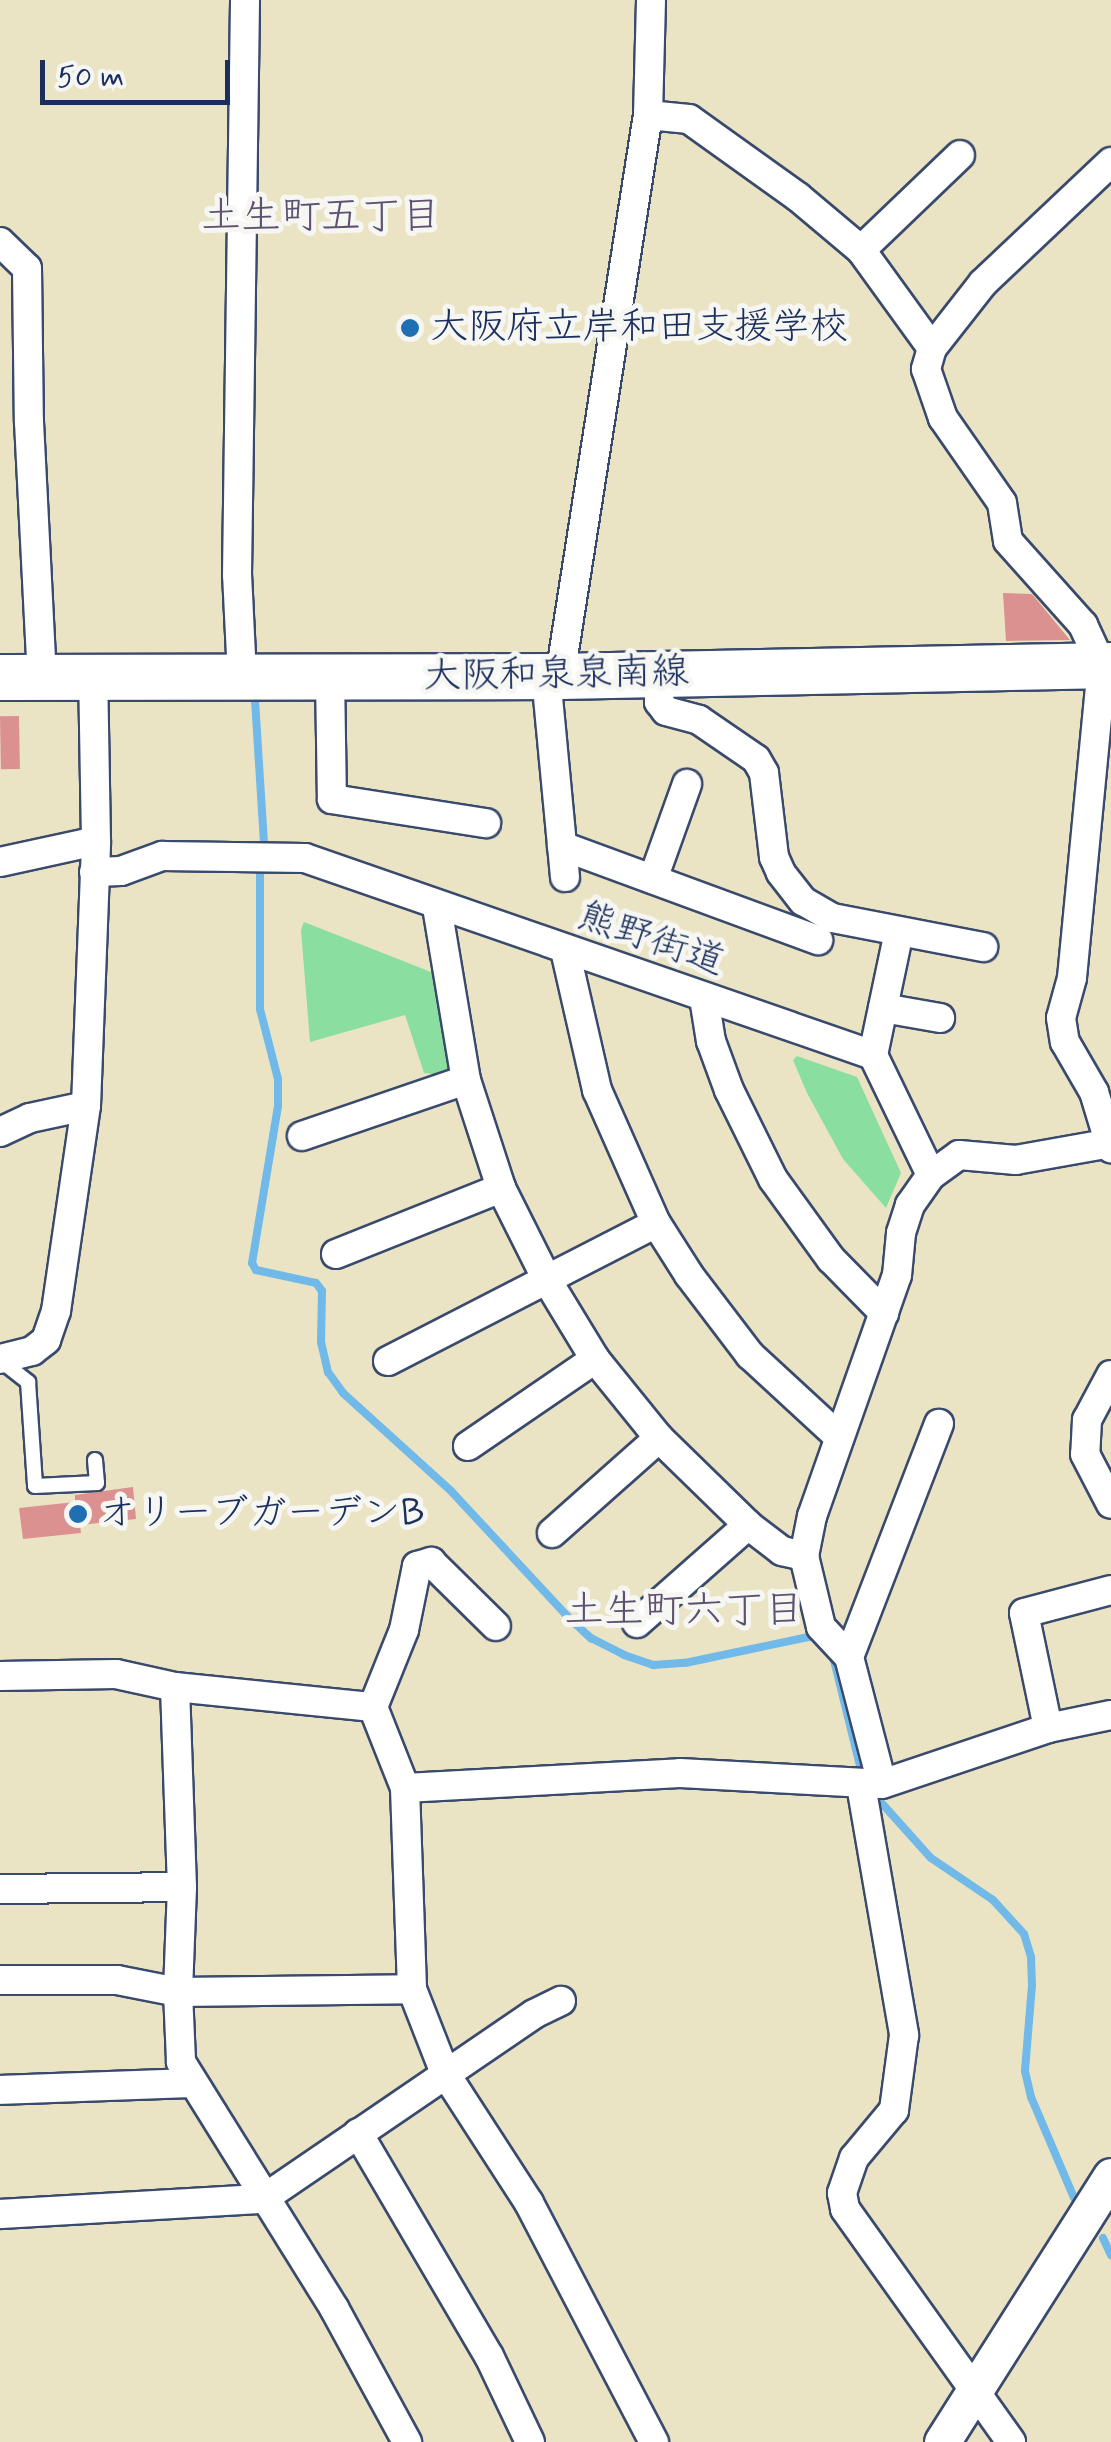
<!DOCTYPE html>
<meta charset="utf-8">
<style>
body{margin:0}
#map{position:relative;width:1111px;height:2442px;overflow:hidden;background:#eae4c5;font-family:Mynerve,"Klee One",sans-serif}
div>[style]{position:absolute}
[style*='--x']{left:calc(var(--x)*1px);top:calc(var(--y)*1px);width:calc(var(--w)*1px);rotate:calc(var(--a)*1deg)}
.green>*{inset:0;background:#89dea0}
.stream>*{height:8px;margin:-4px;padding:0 4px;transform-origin:4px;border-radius:4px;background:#70b9e8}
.building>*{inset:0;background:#db918f;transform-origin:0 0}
.roads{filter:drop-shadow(2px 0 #3a4a6d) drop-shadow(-2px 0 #3a4a6d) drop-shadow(0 2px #3a4a6d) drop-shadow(0 -2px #3a4a6d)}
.service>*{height:14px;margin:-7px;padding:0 7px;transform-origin:7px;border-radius:7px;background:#fff}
.minor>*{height:28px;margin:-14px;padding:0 14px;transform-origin:14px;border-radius:14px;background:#fff}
.tertiary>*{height:35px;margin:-17.5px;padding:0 17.5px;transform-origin:17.5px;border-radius:17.5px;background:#fff}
.primary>*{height:45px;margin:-22.5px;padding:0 22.5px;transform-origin:22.5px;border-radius:22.5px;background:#fff}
.dots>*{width:28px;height:28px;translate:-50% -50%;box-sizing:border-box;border:5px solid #f6f6f2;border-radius:50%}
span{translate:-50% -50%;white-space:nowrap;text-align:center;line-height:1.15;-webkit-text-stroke:10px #f6f6f2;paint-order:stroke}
.poi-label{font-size:38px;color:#1b2f5e}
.left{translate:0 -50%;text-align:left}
.street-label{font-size:38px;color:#1b2f5e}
.neighbourhood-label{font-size:40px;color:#5e516f}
.scale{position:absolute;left:40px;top:60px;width:190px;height:45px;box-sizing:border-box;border:5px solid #1b2f5e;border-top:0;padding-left:12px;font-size:30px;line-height:35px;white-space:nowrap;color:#1b2f5e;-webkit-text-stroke:8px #f6f6f2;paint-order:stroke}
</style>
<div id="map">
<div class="green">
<i style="clip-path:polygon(304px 922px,436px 974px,453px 1068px,436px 1084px,433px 1074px,424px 1073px,405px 1015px,310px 1042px,301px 930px)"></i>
<i style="clip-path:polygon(797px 1056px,857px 1077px,901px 1173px,886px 1208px,843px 1159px,807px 1093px,793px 1060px)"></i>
</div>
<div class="stream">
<i style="--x:255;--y:700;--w:143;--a:86.4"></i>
<i style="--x:260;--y:868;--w:141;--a:90"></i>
<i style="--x:260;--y:1009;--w:72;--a:75.6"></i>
<i style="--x:278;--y:1079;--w:27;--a:90"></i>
<i style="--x:278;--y:1106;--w:159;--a:99.4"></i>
<i style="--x:252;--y:1263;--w:8;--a:60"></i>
<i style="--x:256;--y:1270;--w:61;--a:12.2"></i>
<i style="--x:316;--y:1283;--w:10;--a:53"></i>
<i style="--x:322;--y:1291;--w:51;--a:91.1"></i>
<i style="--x:321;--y:1342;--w:31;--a:77"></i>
<i style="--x:328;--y:1372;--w:26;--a:54"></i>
<i style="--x:343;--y:1393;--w:146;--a:42.2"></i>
<i style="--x:451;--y:1491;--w:171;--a:47.1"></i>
<i style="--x:567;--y:1616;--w:33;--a:43"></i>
<i style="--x:591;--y:1638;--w:37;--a:27"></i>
<i style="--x:624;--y:1655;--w:31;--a:19"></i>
<i style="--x:653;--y:1665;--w:32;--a:-4"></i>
<i style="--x:685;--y:1663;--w:131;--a:-11.9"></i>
<i style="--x:813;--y:1636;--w:7;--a:27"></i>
<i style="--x:832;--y:1652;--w:126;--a:76.2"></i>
<i style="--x:878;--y:1799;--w:79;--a:48.1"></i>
<i style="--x:931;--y:1858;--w:75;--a:34.1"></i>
<i style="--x:993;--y:1900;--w:46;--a:47.6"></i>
<i style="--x:1024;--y:1934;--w:24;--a:73"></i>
<i style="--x:1031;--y:1957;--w:28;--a:88"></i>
<i style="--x:1032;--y:1985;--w:86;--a:94.7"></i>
<i style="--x:1025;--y:2071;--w:27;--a:77"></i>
<i style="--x:1031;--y:2097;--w:110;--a:66.9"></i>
<i style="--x:1103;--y:2238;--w:19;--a:65"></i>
</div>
<div class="building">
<i style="clip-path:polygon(1003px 593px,1032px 594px,1070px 640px,1006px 641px)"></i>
<i style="left:19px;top:716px;width:53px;height:19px;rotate:89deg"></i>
<i style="clip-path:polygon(133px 1487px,136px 1519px,80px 1525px,81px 1533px,23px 1539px,19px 1508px,75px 1502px,75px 1495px)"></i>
</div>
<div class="roads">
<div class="service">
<i style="--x:0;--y:1360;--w:36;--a:38"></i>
<i style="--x:28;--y:1382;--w:104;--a:86.1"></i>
<i style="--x:35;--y:1486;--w:62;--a:-2.8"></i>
<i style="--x:97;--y:1483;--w:23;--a:-95"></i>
</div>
<div class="minor">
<i style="--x:648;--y:115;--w:41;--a:5.6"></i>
<i style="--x:689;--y:119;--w:134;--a:35.6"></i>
<i style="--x:798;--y:197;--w:82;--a:40.1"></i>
<i style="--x:861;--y:250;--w:121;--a:54.1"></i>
<i style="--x:1111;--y:162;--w:176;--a:136.6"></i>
<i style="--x:983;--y:283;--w:83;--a:128.1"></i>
<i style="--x:932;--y:348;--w:22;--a:106"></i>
<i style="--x:926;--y:369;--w:52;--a:70.9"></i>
<i style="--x:943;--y:418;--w:103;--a:55.2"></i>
<i style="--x:1002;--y:503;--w:38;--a:81"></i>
<i style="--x:1008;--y:541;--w:113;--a:48.2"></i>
<i style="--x:1083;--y:625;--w:45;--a:65.1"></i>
<i style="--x:1102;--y:666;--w:313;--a:95.5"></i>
<i style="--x:1072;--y:978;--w:41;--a:105.4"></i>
<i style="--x:1061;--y:1018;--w:24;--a:81"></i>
<i style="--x:1065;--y:1042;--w:58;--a:59.9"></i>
<i style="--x:1094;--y:1092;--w:59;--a:73.1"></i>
<i style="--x:0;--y:242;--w:37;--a:44"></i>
<i style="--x:27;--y:268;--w:154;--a:89.3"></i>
<i style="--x:29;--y:422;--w:254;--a:87.1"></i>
<i style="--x:861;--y:250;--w:137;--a:-43.8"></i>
<i style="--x:659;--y:674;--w:28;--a:90"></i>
<i style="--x:659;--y:702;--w:11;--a:52"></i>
<i style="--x:666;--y:711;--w:34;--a:15"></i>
<i style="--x:699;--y:720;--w:69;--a:34.4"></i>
<i style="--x:756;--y:759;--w:16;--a:60"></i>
<i style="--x:764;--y:773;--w:85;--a:83.2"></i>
<i style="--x:774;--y:857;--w:17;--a:66"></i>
<i style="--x:781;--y:873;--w:36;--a:52"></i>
<i style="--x:803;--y:901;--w:34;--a:30"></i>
<i style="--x:832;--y:918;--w:154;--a:10.9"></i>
<i style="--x:242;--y:676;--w:101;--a:-92.8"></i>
<i style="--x:237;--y:575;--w:575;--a:-89.2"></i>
<i style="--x:330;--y:676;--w:123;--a:89.1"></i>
<i style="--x:332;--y:799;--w:156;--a:8.9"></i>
<i style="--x:546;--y:676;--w:202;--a:84.6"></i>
<i style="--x:560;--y:676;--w:568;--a:-81.09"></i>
<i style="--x:648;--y:115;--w:115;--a:-88.5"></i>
<i style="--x:562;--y:846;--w:273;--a:20.2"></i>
<i style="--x:0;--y:862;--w:98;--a:-12.3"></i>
<i style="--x:94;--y:872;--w:27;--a:-2"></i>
<i style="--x:121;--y:871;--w:44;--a:-20.1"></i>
<i style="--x:162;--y:856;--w:143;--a:0.8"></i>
<i style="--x:305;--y:858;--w:601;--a:19.13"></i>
<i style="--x:873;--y:1055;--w:133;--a:64.2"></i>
<i style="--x:653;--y:879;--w:101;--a:-70.3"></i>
<i style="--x:437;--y:907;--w:175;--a:80.5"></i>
<i style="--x:466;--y:1080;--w:114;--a:72"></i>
<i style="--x:501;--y:1188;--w:103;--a:63.4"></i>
<i style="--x:547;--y:1280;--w:92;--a:58.7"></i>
<i style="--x:595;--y:1359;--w:102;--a:51"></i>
<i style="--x:659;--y:1438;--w:124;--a:44.3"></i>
<i style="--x:748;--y:1525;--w:43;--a:37.4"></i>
<i style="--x:782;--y:1551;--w:23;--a:13"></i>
<i style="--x:565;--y:950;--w:144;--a:77.1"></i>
<i style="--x:597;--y:1090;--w:145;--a:66.1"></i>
<i style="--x:656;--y:1223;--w:62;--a:57.6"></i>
<i style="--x:689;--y:1275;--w:101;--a:52.7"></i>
<i style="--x:750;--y:1355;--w:121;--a:42.7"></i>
<i style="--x:704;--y:998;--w:44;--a:80.8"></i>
<i style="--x:711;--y:1041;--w:52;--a:69.8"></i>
<i style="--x:729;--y:1090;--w:99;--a:63.7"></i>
<i style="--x:773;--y:1179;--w:99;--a:54.1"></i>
<i style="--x:831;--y:1259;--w:76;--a:45.5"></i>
<i style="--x:883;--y:1008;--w:58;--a:10"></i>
<i style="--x:873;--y:1055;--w:126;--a:-78.1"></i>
<i style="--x:0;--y:1132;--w:33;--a:-25"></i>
<i style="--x:30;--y:1118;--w:57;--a:-12.1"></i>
<i style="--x:302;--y:1136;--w:173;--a:-18.9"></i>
<i style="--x:1111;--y:1143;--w:97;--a:169.9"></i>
<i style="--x:1016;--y:1160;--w:57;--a:-175"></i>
<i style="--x:959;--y:1155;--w:34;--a:144"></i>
<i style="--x:931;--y:1175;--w:37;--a:125"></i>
<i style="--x:910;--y:1205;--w:29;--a:108"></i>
<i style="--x:901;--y:1233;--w:42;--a:95.4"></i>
<i style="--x:897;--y:1275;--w:256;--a:109.4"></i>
<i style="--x:812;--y:1516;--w:41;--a:101.3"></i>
<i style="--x:804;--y:1556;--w:73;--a:76.5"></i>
<i style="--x:821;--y:1627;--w:41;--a:47"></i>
<i style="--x:849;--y:1657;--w:131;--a:75.4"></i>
<i style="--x:882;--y:1784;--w:175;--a:-18.6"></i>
<i style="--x:1048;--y:1728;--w:64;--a:-11.7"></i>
<i style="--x:336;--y:1254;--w:178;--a:-21.8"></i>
<i style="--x:0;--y:1359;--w:33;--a:-14"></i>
<i style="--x:32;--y:1351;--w:18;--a:-38"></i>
<i style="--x:46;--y:1340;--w:31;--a:-71"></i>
<i style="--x:56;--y:1311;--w:207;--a:-81.7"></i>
<i style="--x:86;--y:1106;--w:265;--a:-87.8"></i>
<i style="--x:96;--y:841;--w:164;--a:-91"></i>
<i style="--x:388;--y:1361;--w:301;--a:-27.2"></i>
<i style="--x:1111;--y:1375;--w:51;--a:118.1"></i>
<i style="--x:1087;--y:1420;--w:34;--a:93"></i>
<i style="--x:1085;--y:1454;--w:56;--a:62.5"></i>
<i style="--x:468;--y:1446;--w:154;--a:-34.4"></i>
<i style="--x:552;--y:1533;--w:143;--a:-41.6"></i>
<i style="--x:637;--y:1623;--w:148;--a:-41.4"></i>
<i style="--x:849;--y:1657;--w:250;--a:-68.9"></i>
<i style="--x:0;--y:1676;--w:116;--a:-1"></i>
<i style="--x:116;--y:1674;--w:60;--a:12.4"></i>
<i style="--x:175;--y:1687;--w:199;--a:5.8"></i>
<i style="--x:373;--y:1707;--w:87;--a:68.4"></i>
<i style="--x:405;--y:1788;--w:201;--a:88"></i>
<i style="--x:412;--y:1989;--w:90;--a:68.6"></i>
<i style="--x:445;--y:2073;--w:155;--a:57.1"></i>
<i style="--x:529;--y:2203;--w:270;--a:62.4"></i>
<i style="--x:175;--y:1687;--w:200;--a:88"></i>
<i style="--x:182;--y:1887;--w:105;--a:92.2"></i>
<i style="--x:178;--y:1992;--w:70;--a:87.5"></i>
<i style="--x:181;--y:2062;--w:290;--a:58.1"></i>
<i style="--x:334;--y:2308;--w:153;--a:61.4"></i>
<i style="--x:373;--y:1707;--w:83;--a:-68.1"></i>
<i style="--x:404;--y:1630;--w:65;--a:-78.5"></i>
<i style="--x:417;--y:1566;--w:15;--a:-16"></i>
<i style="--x:431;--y:1562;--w:91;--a:44.6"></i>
<i style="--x:1048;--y:1728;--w:117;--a:-101.8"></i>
<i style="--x:1024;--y:1613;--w:90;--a:-14.8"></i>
<i style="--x:861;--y:1785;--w:254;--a:80.2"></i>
<i style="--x:904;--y:2035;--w:76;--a:97.6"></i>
<i style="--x:894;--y:2110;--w:62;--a:129.8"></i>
<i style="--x:854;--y:2158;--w:37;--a:109"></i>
<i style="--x:842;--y:2193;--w:16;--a:79"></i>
<i style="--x:845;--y:2209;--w:286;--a:54.5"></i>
<i style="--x:405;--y:1788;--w:275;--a:-3.1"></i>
<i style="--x:680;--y:1773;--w:200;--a:3.1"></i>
<i style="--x:0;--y:1889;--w:182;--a:-0.6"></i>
<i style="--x:0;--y:1980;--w:117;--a:0"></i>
<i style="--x:117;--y:1980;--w:62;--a:11.1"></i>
<i style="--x:178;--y:1992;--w:234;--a:-0.7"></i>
<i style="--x:0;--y:2090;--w:191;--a:-2.1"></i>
<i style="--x:358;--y:2133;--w:259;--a:59.6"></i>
<i style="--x:489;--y:2356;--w:95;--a:64.5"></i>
<i style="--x:0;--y:2214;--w:263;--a:-3.3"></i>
<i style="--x:263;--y:2199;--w:328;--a:-34.3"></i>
<i style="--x:534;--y:2014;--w:30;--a:-26"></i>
</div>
<div class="tertiary">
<i style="--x:942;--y:2442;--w:315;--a:-57.6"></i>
</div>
<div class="primary">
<i style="--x:0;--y:677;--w:560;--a:-0.1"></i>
<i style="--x:560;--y:676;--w:551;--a:-1.14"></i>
</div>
</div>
<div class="dots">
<i style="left:410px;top:328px;background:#1f6fb2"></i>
<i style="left:78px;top:1514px;background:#1f6fb2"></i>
</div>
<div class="poi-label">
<span class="left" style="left:430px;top:328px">大阪府立岸和田支援学校</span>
<span class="left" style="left:98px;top:1514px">オリーブガーデンB</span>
</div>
<div class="street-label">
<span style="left:556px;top:675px;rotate:-1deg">大阪和泉泉南線</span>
<span style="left:651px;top:940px;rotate:19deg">熊野街道</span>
</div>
<div class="neighbourhood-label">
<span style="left:321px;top:217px">土生町五丁目</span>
<span style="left:684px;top:1611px">土生町六丁目</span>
</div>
<div class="scale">50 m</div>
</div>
